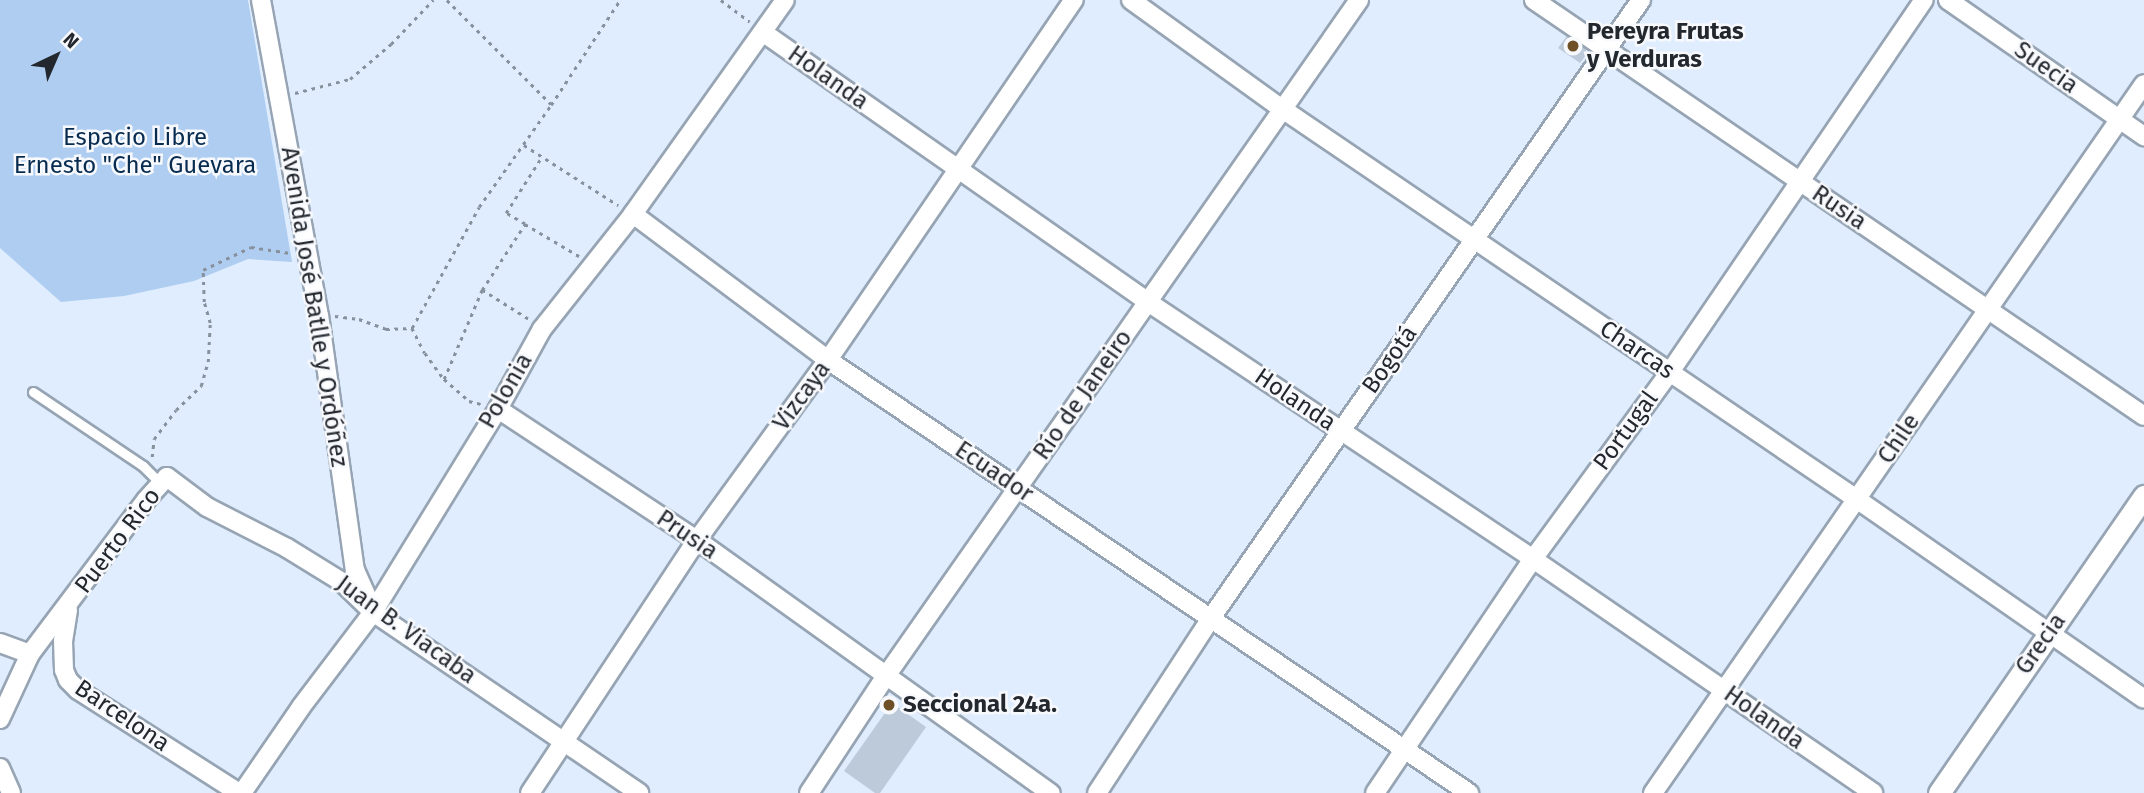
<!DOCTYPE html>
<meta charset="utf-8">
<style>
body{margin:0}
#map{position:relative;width:2144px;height:793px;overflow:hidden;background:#dfedfe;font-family:"Fira Sans",sans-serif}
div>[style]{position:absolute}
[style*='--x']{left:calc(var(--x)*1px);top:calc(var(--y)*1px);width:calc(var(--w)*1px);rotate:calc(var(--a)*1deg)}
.green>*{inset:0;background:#aecdf1}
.building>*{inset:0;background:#bccada}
.path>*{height:2.5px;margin-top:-1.25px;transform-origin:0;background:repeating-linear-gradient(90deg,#87919d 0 3.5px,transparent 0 8.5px)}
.roads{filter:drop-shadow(2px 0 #96a4b3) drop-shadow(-2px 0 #96a4b3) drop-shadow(0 2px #96a4b3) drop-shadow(0 -2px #96a4b3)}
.service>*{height:9px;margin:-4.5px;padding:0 4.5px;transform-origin:4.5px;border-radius:4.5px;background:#fff}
.minor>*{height:18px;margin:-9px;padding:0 9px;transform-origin:9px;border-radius:9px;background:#fff}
.tertiary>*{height:21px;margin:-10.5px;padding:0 10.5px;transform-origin:10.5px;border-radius:10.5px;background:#fff}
.dots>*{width:19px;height:19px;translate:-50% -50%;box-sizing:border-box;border:4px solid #f7f9fd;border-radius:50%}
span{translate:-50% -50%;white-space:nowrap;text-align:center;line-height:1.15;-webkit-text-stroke:5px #f7f9fd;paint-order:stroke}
.poi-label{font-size:24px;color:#23282e;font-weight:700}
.left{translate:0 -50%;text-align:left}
.street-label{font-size:24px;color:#23282e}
.park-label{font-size:24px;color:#082c50}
.north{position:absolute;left:21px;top:21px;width:70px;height:70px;-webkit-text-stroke:5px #f7f9fd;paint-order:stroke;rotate:44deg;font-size:19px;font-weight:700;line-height:28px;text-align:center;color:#23282e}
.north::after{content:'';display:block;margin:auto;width:24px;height:32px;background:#23282e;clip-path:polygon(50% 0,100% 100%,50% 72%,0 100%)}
</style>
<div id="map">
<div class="green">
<i style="clip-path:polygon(0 0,248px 0,292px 262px,248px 259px,194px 281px,124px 296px,61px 302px,0 248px)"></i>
</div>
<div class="building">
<i style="clip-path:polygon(1567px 36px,1586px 49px,1586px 55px,1580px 63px,1558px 48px)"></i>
<i style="clip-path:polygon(892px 703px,926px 727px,880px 793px,875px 793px,844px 771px)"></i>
</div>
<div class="path">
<i style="--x:447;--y:0;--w:147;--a:45"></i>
<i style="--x:721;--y:0;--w:36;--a:37"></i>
<i style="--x:295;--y:93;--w:57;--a:-14.3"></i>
<i style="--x:350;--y:79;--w:54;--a:-40.5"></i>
<i style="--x:391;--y:44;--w:61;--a:-46.3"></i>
<i style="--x:524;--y:145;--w:112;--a:32.6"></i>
<i style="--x:525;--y:224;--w:63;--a:30.7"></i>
<i style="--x:335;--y:316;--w:24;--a:7"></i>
<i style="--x:359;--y:319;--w:29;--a:20"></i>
<i style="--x:386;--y:329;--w:26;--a:-2"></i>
<i style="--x:412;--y:328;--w:28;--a:63"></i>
<i style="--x:425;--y:353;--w:32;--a:54"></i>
<i style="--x:444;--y:379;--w:33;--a:41"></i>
<i style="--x:469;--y:401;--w:12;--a:14"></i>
<i style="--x:528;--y:319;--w:54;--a:-147.8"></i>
<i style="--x:482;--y:290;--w:79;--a:-56.9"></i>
<i style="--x:525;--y:224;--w:22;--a:-150"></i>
<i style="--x:506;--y:213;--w:65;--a:-57.5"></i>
<i style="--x:412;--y:328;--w:138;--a:-61"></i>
<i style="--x:479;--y:207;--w:125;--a:-54.8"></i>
<i style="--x:551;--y:105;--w:126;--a:-56.7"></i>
<i style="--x:444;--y:379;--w:97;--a:-66.9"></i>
<i style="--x:152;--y:457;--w:18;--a:-84"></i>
<i style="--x:154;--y:439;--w:36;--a:-53"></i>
<i style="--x:176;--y:410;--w:35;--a:-44"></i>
<i style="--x:201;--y:386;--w:25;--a:-74"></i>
<i style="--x:208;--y:362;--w:39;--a:-87"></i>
<i style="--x:210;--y:323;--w:22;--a:-106"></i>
<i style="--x:204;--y:302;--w:32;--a:-92"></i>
<i style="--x:203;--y:270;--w:53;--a:-25.6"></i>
<i style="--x:251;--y:247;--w:40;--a:8.5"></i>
</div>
<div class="roads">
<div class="service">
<i style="--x:33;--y:392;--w:133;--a:33.9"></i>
<i style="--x:143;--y:466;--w:25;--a:45"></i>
</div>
<div class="minor">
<i style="--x:261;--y:0;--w:320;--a:79.6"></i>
<i style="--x:319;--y:315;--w:258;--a:82"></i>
<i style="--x:355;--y:570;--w:35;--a:66"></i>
<i style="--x:1131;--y:0;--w:185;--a:35.8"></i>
<i style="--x:1281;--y:108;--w:698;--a:34.19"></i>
<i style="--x:1858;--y:500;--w:348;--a:34.8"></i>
<i style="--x:1534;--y:0;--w:738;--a:34.29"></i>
<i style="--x:1948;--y:0;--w:239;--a:34.8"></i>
<i style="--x:764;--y:33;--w:469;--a:35"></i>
<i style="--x:1148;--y:302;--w:463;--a:33.7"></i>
<i style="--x:1533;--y:559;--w:413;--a:34.5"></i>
<i style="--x:633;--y:214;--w:244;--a:36.8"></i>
<i style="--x:828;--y:360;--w:774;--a:34.04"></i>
<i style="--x:498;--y:409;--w:238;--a:33.4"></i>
<i style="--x:697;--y:540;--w:435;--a:35.6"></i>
<i style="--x:68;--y:610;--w:31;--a:99"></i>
<i style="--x:63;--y:641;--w:29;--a:88"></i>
<i style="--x:64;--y:670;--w:11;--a:68"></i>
<i style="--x:68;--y:680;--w:14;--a:45"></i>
<i style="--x:78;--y:690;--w:191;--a:32.6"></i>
<i style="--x:0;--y:643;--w:32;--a:20"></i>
<i style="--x:0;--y:719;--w:72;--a:-65.2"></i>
<i style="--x:30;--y:654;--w:193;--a:-53"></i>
<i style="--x:146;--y:500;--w:31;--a:-48"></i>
<i style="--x:167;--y:477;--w:50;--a:36.9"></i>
<i style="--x:207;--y:507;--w:90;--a:27.1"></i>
<i style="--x:287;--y:548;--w:65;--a:31.7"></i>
<i style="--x:342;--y:582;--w:43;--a:44.1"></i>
<i style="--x:373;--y:612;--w:322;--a:34.2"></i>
<i style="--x:0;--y:768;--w:27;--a:66"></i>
<i style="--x:242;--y:793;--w:104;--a:-55.5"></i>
<i style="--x:301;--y:707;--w:119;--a:-52.8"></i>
<i style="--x:373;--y:612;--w:238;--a:-58.4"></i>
<i style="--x:498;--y:409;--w:91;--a:-61.2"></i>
<i style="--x:542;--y:329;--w:147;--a:-51.6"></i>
<i style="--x:633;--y:214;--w:262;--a:-54.6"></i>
<i style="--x:530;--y:793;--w:303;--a:-56.6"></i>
<i style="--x:697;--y:540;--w:223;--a:-54"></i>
<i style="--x:828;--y:360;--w:436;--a:-55.7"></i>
<i style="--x:809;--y:793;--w:140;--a:-56.7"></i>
<i style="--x:886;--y:676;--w:825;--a:-55.02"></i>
<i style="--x:1097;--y:793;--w:209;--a:-56.9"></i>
<i style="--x:1211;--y:618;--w:753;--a:-55.17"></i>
<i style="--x:1375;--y:793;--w:282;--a:-56"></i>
<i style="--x:1533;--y:559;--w:232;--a:-53.8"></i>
<i style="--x:1670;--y:372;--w:450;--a:-55.7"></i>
<i style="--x:1653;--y:793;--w:862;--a:-55.3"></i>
</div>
<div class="tertiary">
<i style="--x:1939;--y:793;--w:361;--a:-55.4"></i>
</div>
</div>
<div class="dots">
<i style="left:1573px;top:46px;background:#6f4f25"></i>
<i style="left:889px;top:705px;background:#6f4f25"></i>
</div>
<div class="poi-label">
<span class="left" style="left:1587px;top:46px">Pereyra Frutas<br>y Verduras</span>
<span class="left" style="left:903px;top:705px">Seccional 24a.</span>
</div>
<div class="street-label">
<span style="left:2046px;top:68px;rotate:35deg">Suecia</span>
<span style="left:828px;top:78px;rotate:35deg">Holanda</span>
<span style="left:1839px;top:208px;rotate:34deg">Rusia</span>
<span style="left:314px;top:307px;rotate:81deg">Avenida José Batlle y Ordóñez</span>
<span style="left:1637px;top:350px;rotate:34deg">Charcas</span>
<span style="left:1390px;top:360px;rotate:-55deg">Bogotá</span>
<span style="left:506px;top:391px;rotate:-60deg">Polonia</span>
<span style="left:1083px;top:395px;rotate:-55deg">Río de Janeiro</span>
<span style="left:802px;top:396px;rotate:-54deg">Vizcaya</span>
<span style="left:1295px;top:400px;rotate:34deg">Holanda</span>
<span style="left:1626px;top:431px;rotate:-54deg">Portugal</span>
<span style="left:1899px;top:439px;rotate:-56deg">Chile</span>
<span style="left:994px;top:472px;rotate:34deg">Ecuador</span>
<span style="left:687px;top:535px;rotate:34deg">Prusia</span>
<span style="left:118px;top:541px;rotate:-53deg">Puerto Rico</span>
<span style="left:406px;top:630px;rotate:36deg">Juan B. Viacaba</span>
<span style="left:2041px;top:644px;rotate:-55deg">Grecia</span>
<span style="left:122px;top:716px;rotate:34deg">Barcelona</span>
<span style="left:1764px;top:718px;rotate:35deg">Holanda</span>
</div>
<div class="park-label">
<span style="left:135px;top:152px">Espacio Libre<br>Ernesto "Che" Guevara</span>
</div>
<div class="north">N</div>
</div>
